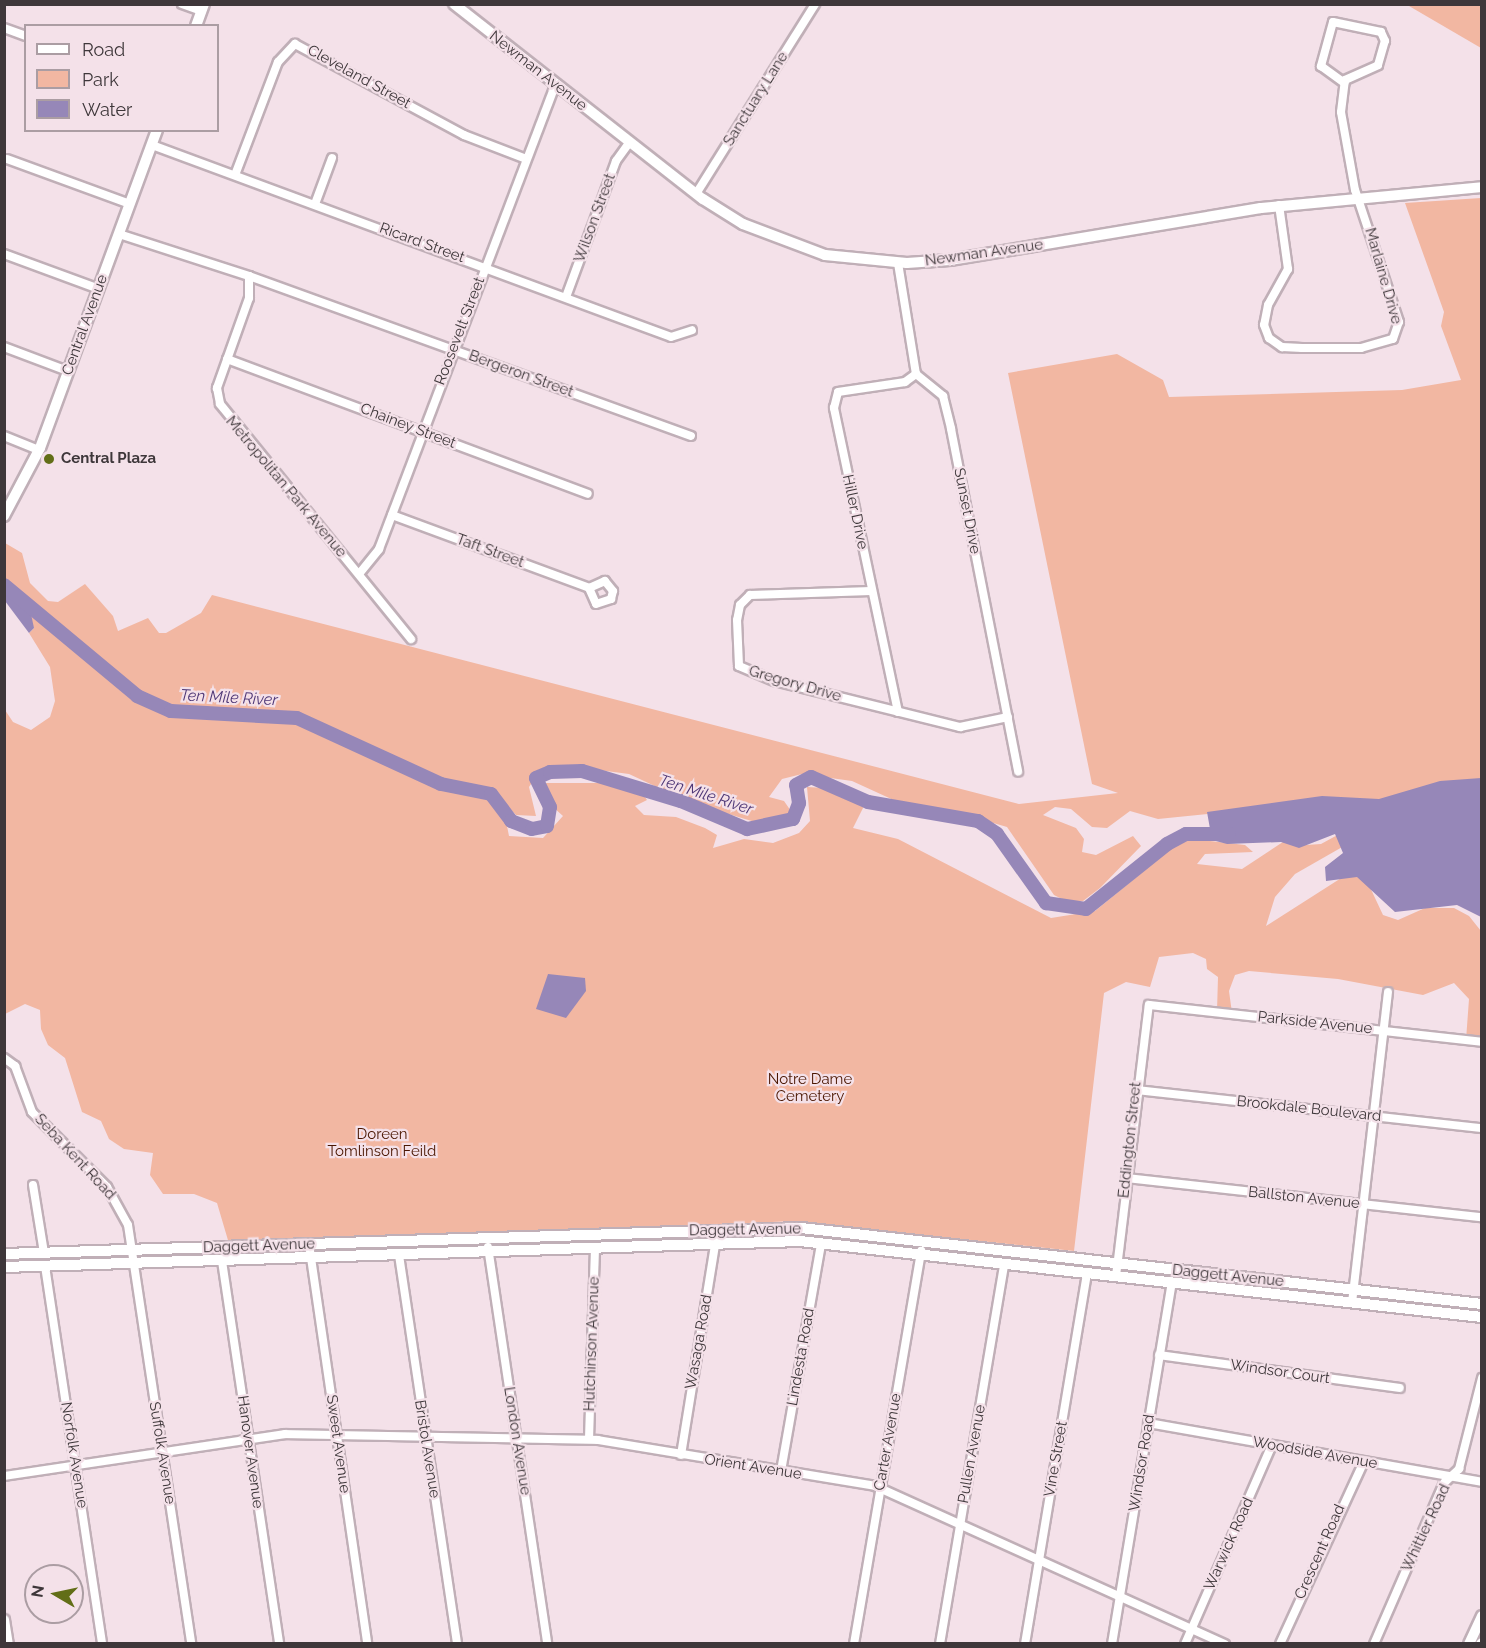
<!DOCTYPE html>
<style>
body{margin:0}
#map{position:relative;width:1486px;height:1648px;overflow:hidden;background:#f4e1e9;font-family:Raleway,sans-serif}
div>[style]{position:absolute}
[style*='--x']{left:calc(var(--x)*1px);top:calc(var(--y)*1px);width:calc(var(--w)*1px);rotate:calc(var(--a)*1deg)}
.green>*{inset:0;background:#f2b7a2}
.water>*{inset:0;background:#9687b8}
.river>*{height:14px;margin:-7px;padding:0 7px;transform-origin:7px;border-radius:7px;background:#9687b8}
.roads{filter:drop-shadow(2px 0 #c0afb7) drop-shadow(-2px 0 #c0afb7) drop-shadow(0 2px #c0afb7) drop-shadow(0 -2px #c0afb7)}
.street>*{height:8px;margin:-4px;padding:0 4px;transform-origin:4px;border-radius:4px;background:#fff}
.secondary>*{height:10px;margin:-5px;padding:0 5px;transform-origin:5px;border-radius:5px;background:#fff}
.dots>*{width:16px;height:16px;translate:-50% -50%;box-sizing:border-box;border:3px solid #f4e1e9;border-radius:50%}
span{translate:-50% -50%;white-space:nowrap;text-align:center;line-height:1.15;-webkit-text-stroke:4.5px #f4e1e9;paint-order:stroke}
.street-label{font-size:15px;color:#3e373a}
.poi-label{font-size:15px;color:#3e373a;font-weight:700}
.left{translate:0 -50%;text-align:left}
.park-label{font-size:15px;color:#4b1702}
.water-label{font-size:16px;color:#4e3776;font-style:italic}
.frame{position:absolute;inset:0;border:6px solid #3e373a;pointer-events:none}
.legend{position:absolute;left:24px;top:24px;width:195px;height:108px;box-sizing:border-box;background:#f4e1e9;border:2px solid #ab9da3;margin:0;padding:8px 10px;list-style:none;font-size:18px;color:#3e373a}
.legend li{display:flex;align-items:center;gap:12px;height:30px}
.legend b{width:30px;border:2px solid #ab9da3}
.north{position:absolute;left:24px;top:1564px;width:60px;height:60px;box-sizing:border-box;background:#f4e1e9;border:2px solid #ab9da3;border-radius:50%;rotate:279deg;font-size:16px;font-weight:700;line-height:24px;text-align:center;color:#3e373a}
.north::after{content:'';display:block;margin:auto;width:21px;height:27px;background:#626e17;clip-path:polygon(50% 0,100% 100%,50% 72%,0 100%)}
</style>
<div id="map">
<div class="green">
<i style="clip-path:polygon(1482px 5px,1481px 48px,1409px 6px,1409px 4px)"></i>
<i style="clip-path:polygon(1481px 198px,1481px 779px,1434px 805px,1357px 799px,1158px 819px,1130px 811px,1107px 828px,1092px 827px,1071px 809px,1055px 807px,1043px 815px,1076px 828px,1084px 839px,1082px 852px,1096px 855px,1133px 836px,1141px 846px,1100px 888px,1083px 901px,1068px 902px,1054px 895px,1007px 827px,966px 815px,911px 808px,852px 781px,802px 774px,782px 779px,769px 797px,784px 801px,793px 814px,768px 826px,689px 802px,629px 774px,591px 769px,537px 775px,529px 787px,536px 816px,516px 815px,501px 799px,494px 800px,494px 809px,506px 821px,509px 836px,543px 838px,563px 816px,542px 797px,545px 783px,602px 783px,641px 791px,647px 800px,635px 806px,644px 815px,676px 817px,705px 828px,717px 835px,713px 848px,744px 839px,773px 843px,799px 833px,810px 821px,807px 787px,825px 788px,865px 804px,853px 828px,898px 839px,1051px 918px,1095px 911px,1184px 838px,1245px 845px,1253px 852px,1205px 854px,1197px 864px,1242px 869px,1292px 836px,1306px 845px,1321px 844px,1354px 826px,1344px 846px,1295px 874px,1275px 897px,1266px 926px,1360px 866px,1383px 915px,1398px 920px,1425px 908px,1454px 908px,1469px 916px,1481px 931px,1481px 1042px,1466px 1040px,1469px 999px,1454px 983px,1423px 995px,1338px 979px,1249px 971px,1235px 975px,1229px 991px,1232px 1013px,1217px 1011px,1218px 977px,1207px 969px,1206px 959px,1193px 953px,1159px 957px,1150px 987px,1126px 982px,1104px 993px,1074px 1251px,792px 1221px,230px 1247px,217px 1203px,194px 1194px,163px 1194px,150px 1175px,153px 1153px,124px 1149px,109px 1139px,101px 1121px,82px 1112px,65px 1058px,48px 1045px,41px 1029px,40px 1010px,25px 1004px,5px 1014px,5px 710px,13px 722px,31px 730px,50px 717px,55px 701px,50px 667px,29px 633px,34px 628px,5px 580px,5px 543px,22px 553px,30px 583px,48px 601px,58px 602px,85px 584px,113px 616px,118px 631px,148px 618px,159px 633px,166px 633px,201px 613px,212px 595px,1019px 804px,1118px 793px,1092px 784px,1008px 373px,1117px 354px,1163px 380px,1169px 397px,1402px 390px,1461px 380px,1441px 326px,1444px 312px,1405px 203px)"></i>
</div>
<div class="water">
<i style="clip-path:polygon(5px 580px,31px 614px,34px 628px,29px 633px,5px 601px)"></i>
<i style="clip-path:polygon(1481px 778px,1481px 917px,1457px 905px,1395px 912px,1357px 877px,1326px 881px,1325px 867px,1343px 853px,1335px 834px,1299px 848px,1281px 842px,1227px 844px,1212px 840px,1207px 812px,1322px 796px,1379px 799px,1440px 781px)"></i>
<i style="clip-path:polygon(548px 974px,585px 978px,586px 991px,566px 1018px,536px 1009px)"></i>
</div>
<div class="river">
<i style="--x:4;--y:585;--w:173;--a:39.8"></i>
<i style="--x:137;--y:696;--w:37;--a:24"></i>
<i style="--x:171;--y:711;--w:126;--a:3.2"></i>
<i style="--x:297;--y:718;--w:158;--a:24.6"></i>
<i style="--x:441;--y:784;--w:51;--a:11.3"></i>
<i style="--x:491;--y:794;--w:34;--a:53"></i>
<i style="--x:511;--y:821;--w:22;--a:21"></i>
<i style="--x:532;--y:829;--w:15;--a:-11"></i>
<i style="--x:547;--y:826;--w:19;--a:-81"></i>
<i style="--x:550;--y:807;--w:32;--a:-116"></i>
<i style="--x:536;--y:778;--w:15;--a:-23"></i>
<i style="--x:550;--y:772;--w:32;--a:-2"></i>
<i style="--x:582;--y:771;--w:103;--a:16.9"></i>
<i style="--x:681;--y:801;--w:72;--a:23"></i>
<i style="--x:747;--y:829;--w:47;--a:-12.3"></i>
<i style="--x:793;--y:819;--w:17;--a:-69"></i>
<i style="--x:799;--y:803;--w:18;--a:-99"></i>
<i style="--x:796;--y:785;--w:17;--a:-28"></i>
<i style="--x:811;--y:777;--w:62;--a:23.7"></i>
<i style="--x:868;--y:802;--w:112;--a:9.8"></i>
<i style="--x:978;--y:821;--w:23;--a:34"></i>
<i style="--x:997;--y:834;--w:85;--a:54.6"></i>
<i style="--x:1046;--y:903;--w:40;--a:8.5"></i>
<i style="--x:1086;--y:909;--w:104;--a:-38.7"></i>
<i style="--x:1167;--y:844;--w:21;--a:-28"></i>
<i style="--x:1186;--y:834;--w:43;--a:0"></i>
</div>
<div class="roads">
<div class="street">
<i style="--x:182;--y:4;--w:20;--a:20"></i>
<i style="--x:4;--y:28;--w:23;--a:20"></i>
<i style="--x:152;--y:145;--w:553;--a:20.3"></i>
<i style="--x:671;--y:337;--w:22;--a:-18"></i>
<i style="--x:7;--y:159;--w:131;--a:20.1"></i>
<i style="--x:235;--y:175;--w:121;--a:-69.2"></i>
<i style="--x:278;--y:62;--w:25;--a:-47"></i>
<i style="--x:295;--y:44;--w:192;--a:28.3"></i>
<i style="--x:464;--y:135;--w:64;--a:21"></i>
<i style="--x:696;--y:194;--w:224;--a:-57.9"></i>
<i style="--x:315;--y:204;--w:49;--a:-69.7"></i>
<i style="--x:1279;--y:205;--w:65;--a:82"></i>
<i style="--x:1288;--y:269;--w:41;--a:119.1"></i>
<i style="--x:1268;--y:305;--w:20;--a:101"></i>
<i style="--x:1264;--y:325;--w:14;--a:69"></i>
<i style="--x:1269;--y:338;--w:16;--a:35"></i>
<i style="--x:1282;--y:347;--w:20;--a:3"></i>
<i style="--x:1302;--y:348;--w:59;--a:0"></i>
<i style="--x:1361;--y:348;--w:33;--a:-16"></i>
<i style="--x:1393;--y:339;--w:18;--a:-71"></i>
<i style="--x:1399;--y:322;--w:139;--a:-108.4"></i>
<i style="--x:1355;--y:190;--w:79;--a:-100.2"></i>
<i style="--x:1341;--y:112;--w:32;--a:-83"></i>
<i style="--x:1345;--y:80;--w:36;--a:-24"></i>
<i style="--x:1378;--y:65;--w:25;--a:-74"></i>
<i style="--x:1385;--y:41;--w:10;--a:-114"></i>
<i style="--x:1381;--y:32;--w:49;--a:-168.2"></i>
<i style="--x:1333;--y:22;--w:46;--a:105.3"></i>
<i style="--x:1321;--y:66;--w:29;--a:36"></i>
<i style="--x:119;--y:234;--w:137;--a:17.9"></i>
<i style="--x:249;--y:276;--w:22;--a:90"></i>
<i style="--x:249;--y:298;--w:96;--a:109.6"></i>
<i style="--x:217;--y:388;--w:16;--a:79"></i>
<i style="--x:220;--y:404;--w:303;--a:50.9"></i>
<i style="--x:4;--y:254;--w:101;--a:20.2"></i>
<i style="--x:898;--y:263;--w:112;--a:80.8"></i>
<i style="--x:916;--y:374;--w:35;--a:39"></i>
<i style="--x:943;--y:396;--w:34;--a:76"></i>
<i style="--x:951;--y:429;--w:349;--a:78.9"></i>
<i style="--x:249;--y:276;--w:470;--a:19.9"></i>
<i style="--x:566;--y:297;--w:145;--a:-69.8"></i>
<i style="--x:616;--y:161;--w:22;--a:-54"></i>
<i style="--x:4;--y:347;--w:68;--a:20.6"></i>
<i style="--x:227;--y:359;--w:385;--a:20.5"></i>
<i style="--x:4;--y:436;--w:38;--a:22"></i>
<i style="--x:392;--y:515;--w:210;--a:20.3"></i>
<i style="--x:589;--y:588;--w:17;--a:66"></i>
<i style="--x:596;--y:604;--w:16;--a:-18"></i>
<i style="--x:611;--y:599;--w:8;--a:-76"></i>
<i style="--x:613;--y:591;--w:13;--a:-129"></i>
<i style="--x:605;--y:581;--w:17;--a:156"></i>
<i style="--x:359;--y:574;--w:32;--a:-51"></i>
<i style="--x:379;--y:549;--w:498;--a:-69.2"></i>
<i style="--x:871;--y:591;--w:121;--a:178.1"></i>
<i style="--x:750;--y:595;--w:14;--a:135"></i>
<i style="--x:740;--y:605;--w:15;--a:101"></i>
<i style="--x:737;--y:620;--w:46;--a:87.5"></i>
<i style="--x:739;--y:666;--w:39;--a:23"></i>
<i style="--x:775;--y:681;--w:191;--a:14"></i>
<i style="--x:960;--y:727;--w:49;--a:-11.8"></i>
<i style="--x:898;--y:712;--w:311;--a:-101.9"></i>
<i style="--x:834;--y:408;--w:16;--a:-76"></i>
<i style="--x:838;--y:392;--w:68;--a:-8.5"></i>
<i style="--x:905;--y:382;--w:14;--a:-36"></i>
<i style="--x:4;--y:1058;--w:14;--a:36"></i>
<i style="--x:15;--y:1066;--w:49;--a:69.7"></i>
<i style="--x:32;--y:1112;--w:106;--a:45"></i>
<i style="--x:107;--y:1187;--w:43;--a:61.1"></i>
<i style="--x:128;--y:1225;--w:424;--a:81.4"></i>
<i style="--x:1136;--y:1090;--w:348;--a:6.3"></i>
<i style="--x:1126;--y:1178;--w:358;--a:6.3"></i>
<i style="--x:33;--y:1185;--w:69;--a:80.8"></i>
<i style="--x:309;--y:1244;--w:404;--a:81.7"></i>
<i style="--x:488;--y:1247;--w:401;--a:81.5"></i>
<i style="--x:399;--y:1255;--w:393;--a:81.5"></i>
<i style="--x:222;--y:1261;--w:387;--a:81.5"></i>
<i style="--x:45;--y:1266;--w:382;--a:81.4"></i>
<i style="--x:1116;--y:1276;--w:273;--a:-83.1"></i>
<i style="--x:1149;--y:1005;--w:335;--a:6.3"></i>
<i style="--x:1352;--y:1303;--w:313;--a:-83.4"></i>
<i style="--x:1159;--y:1355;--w:243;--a:7.8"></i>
<i style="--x:1148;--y:1423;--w:339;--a:10"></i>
<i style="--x:589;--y:1439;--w:191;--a:-88.2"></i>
<i style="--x:681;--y:1455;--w:218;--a:-80.8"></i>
<i style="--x:781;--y:1471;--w:231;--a:-80"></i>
<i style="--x:4;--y:1476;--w:284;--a:-8.5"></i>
<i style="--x:285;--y:1434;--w:313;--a:1.1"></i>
<i style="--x:598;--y:1440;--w:281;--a:9.4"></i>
<i style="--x:875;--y:1486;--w:384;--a:24.3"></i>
<i style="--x:854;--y:1644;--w:399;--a:-80.3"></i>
<i style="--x:940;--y:1644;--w:385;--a:-80.4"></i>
<i style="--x:1025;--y:1644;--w:376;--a:-80.5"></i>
<i style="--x:1112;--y:1644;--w:366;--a:-80.6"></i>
<i style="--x:1185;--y:1644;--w:217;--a:-66.4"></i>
<i style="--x:1280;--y:1644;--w:201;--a:-65.3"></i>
<i style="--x:1374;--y:1644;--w:176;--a:-66.5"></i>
<i style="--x:1444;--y:1483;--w:21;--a:-43"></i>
<i style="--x:1459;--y:1469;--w:94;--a:-75.8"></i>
</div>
<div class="secondary">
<i style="--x:454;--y:4;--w:316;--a:38.1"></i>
<i style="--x:703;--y:199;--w:47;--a:32"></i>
<i style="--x:743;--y:224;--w:88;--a:20.7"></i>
<i style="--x:825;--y:255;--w:82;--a:5.6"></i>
<i style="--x:907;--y:263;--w:43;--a:-4"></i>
<i style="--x:950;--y:260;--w:315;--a:-9.5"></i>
<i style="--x:1261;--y:208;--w:222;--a:-5.4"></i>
<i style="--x:196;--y:26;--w:23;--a:-70"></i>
<i style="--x:4;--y:516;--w:77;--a:-62.1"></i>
<i style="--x:40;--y:448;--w:339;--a:-69.8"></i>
<i style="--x:4;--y:1254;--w:797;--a:-1.87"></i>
<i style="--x:801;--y:1228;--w:685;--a:6.37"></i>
<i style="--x:4;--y:1267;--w:796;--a:-1.87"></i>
<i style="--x:800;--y:1241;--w:686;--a:6.36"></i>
<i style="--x:4;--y:1620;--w:24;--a:81"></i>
<i style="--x:1469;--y:1644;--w:31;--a:-65"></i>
<i style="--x:1481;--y:1644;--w:1;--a:-45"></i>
</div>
</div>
<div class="dots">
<i style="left:49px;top:459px;background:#626e17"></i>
</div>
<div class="street-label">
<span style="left:538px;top:71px;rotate:38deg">Newman Avenue</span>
<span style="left:359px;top:77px;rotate:29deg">Cleveland Street</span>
<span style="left:756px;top:99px;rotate:-58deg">Sanctuary Lane</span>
<span style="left:595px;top:218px;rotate:-70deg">Wilson Street</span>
<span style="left:422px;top:243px;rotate:20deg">Ricard Street</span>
<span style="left:984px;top:253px;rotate:-8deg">Newman Avenue</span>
<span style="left:1383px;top:276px;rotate:74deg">Marlaine Drive</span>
<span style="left:85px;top:325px;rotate:-70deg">Central Avenue</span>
<span style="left:460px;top:331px;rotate:-69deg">Roosevelt Street</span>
<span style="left:521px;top:374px;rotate:20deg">Bergeron Street</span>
<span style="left:408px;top:426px;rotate:21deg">Chainey Street</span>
<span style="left:286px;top:487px;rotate:50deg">Metropolitan Park Avenue</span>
<span style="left:967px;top:511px;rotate:79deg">Sunset Drive</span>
<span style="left:855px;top:512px;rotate:78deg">Hiller Drive</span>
<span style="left:490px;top:551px;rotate:20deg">Taft Street</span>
<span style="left:795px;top:684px;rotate:16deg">Gregory Drive</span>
<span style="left:1315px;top:1023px;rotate:6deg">Parkside Avenue</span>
<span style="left:1309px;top:1109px;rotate:6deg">Brookdale Boulevard</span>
<span style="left:1130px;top:1140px;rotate:-84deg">Eddington Street</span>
<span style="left:75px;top:1157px;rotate:47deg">Seba Kent Road</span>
<span style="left:1304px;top:1198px;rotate:6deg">Ballston Avenue</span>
<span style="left:745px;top:1230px;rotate:-1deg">Daggett Avenue</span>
<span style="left:259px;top:1246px;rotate:-2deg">Daggett Avenue</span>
<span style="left:1228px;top:1276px;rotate:6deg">Daggett Avenue</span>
<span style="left:699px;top:1342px;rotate:-80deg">Wasaga Road</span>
<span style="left:592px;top:1344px;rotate:-88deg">Hutchinson Avenue</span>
<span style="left:801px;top:1357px;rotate:-80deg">Lindesta Road</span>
<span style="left:1280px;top:1372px;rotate:8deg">Windsor Court</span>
<span style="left:517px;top:1441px;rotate:81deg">London Avenue</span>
<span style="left:888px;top:1442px;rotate:-80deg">Carter Avenue</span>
<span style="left:338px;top:1444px;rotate:82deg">Sweet Avenue</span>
<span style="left:427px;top:1449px;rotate:81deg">Bristol Avenue</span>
<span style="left:250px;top:1452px;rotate:82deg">Hanover Avenue</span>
<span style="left:162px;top:1453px;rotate:81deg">Suffolk Avenue</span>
<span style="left:1315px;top:1453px;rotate:10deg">Woodside Avenue</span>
<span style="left:972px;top:1454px;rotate:-80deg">Pullen Avenue</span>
<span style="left:74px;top:1455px;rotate:81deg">Norfolk Avenue</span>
<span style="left:1056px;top:1459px;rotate:-80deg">Vine Street</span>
<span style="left:1142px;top:1463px;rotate:-81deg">Windsor Road</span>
<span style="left:753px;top:1467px;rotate:9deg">Orient Avenue</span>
<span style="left:1426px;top:1528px;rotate:-65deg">Whittier Road</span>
<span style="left:1229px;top:1544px;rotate:-66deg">Warwick Road</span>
<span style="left:1320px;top:1552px;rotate:-66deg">Crescent Road</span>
</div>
<div class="poi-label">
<span class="left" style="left:61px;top:459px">Central Plaza</span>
</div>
<div class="park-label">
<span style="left:810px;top:1088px">Notre Dame<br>Cemetery</span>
<span style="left:382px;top:1143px">Doreen<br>Tomlinson Feild</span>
</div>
<div class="water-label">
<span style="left:229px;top:698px;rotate:3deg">Ten Mile River</span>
<span style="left:706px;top:795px;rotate:18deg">Ten Mile River</span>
</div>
<div class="frame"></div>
<ul class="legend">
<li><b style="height:8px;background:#fff"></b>Road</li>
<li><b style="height:16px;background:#f2b7a2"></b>Park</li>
<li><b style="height:16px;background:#9687b8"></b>Water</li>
</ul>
<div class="north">N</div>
</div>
